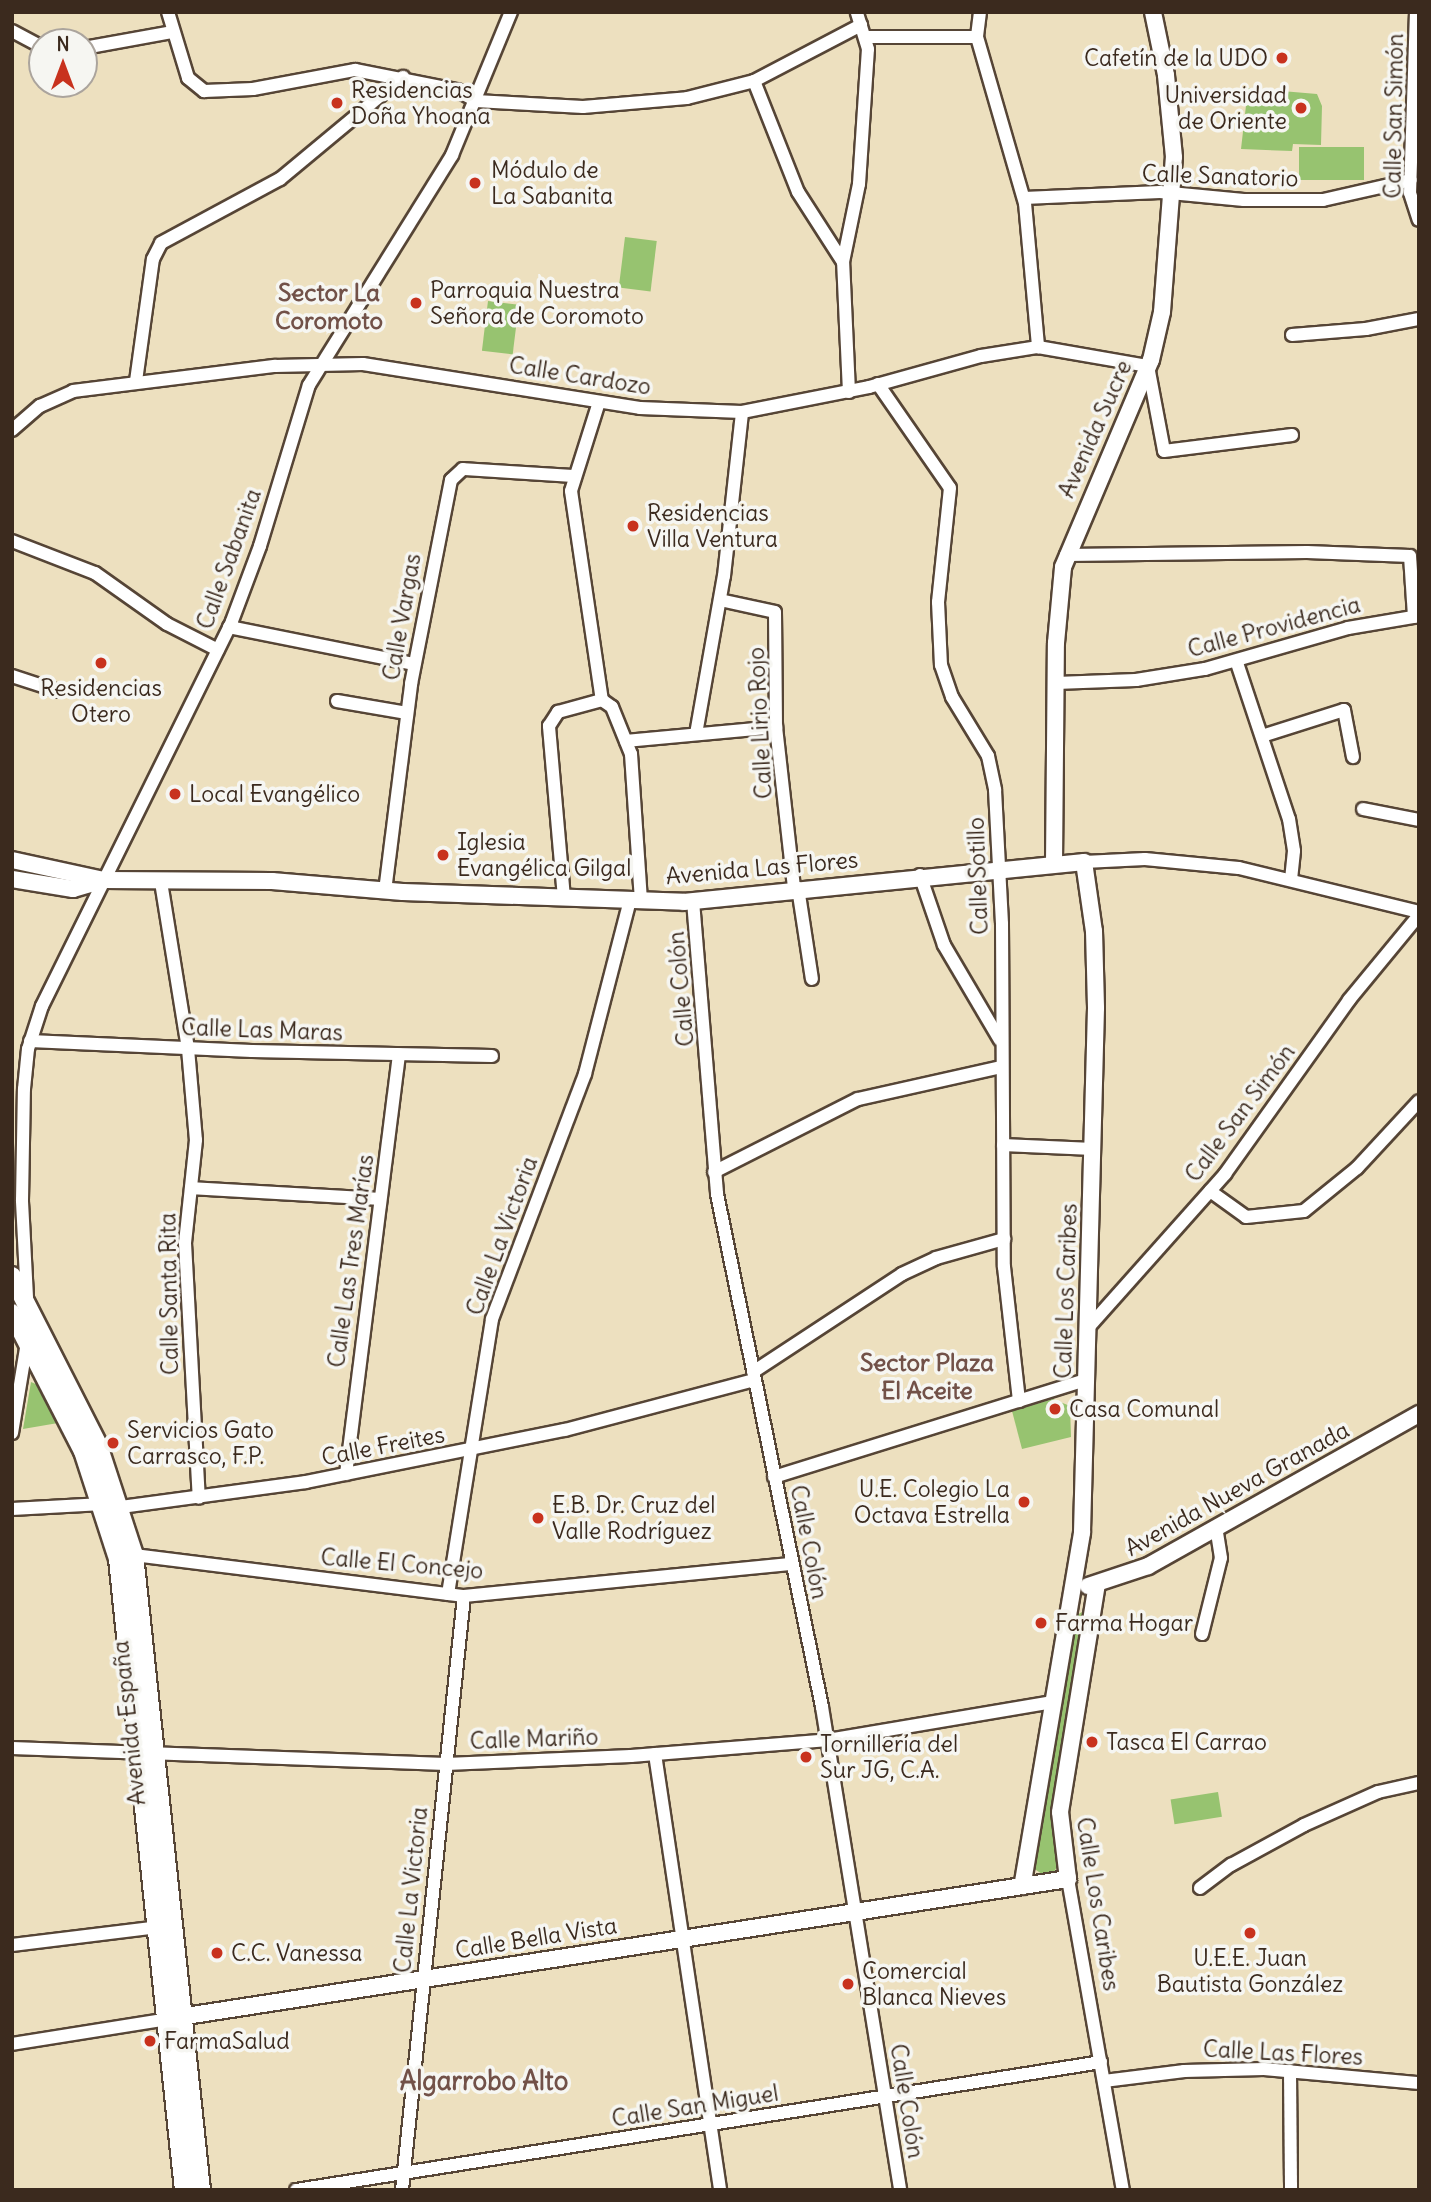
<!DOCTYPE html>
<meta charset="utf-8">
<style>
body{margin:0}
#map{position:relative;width:1431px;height:2202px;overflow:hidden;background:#ede0bf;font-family:Delius,sans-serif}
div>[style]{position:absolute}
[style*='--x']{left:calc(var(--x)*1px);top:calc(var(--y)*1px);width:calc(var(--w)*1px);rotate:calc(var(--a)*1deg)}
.green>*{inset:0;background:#97c370;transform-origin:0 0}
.roads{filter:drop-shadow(2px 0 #564536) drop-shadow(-2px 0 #564536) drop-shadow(0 2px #564536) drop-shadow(0 -2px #564536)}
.minor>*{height:12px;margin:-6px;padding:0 6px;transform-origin:6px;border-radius:6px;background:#fff}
.tertiary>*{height:16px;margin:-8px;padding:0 8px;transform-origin:8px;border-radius:8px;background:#fff}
.secondary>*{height:18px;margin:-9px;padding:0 9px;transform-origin:9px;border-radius:9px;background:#fff}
.dots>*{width:19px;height:19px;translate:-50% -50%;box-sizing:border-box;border:4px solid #f6f6f2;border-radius:50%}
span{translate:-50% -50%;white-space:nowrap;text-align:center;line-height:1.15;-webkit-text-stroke:7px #f6f6f2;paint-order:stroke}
.poi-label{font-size:23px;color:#3b2a1e}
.right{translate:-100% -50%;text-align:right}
.left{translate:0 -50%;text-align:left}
.street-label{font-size:23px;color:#3b2a1e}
.neighbourhood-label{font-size:24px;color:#725148;font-weight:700}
.quarter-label{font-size:26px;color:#725148;font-weight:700}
.frame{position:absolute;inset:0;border:14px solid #3b2a1e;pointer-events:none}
.north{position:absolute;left:28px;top:28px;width:70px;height:70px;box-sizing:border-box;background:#f6f6f2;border:2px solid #aba49d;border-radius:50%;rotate:0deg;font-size:19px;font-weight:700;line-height:28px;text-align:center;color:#3b2a1e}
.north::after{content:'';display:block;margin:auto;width:24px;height:32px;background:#c8321e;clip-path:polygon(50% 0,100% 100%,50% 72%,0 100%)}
</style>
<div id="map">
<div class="green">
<i style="clip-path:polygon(1248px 88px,1317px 94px,1322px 106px,1321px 145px,1293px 144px,1292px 151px,1241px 149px)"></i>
<i style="left:1364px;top:147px;width:33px;height:65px;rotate:90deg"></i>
<i style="left:625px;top:237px;width:32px;height:51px;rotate:7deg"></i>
<i style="left:488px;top:301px;width:31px;height:50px;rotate:7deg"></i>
<i style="clip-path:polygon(31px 1382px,43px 1387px,58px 1423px,23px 1429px)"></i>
<i style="clip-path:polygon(1053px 1399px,1070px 1406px,1071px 1437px,1022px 1449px,1012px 1411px)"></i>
<i style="clip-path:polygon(1082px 1612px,1058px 1865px,1054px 1872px,1042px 1874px,1033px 1868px,1033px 1856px,1077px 1615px)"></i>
<i style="left:1218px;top:1792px;width:25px;height:48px;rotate:81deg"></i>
</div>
<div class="roads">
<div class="minor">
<i style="--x:168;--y:12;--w:69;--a:73.1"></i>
<i style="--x:188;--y:78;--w:21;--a:39"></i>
<i style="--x:204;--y:91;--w:49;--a:-2.3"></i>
<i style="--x:253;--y:89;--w:104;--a:-10.6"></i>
<i style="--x:355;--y:70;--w:104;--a:11.1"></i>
<i style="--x:457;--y:90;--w:22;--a:30"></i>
<i style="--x:476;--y:101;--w:107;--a:3.2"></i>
<i style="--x:583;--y:107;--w:104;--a:-4.9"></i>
<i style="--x:687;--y:98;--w:69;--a:-14.2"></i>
<i style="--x:754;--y:81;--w:121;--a:-27.6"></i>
<i style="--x:980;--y:12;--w:25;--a:97"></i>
<i style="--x:977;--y:37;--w:173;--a:73.9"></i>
<i style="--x:1025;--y:203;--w:145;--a:84.8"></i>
<i style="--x:1416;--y:12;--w:181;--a:91.9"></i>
<i style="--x:1410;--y:193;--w:28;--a:72"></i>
<i style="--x:12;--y:31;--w:34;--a:28"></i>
<i style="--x:866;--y:37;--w:111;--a:0"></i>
<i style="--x:84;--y:48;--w:89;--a:-10.3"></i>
<i style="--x:754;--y:81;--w:119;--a:68.4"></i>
<i style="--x:798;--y:192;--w:83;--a:57.3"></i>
<i style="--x:1024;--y:198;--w:136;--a:-2.5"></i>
<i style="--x:1160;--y:192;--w:84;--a:5.4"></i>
<i style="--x:1244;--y:200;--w:79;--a:0"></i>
<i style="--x:1323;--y:200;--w:90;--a:-12.8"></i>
<i style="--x:1292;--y:335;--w:74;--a:-4.6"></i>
<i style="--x:1366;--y:329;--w:54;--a:-10.7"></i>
<i style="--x:136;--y:381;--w:123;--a:-82.1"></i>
<i style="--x:153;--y:259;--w:18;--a:-63"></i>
<i style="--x:161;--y:243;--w:135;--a:-28.3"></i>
<i style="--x:280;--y:179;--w:160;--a:-39.7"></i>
<i style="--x:878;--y:384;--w:126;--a:55.3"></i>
<i style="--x:950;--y:488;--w:115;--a:96"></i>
<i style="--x:938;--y:602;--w:63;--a:87.3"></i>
<i style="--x:941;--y:665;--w:34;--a:71"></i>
<i style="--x:952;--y:697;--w:69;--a:58.6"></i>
<i style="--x:988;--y:756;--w:35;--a:78"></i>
<i style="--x:995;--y:790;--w:134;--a:87"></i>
<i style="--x:1002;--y:924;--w:343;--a:89.7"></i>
<i style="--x:1004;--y:1267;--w:135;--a:83.6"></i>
<i style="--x:849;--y:392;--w:130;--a:-92.6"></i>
<i style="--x:843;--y:262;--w:80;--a:-78.4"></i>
<i style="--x:859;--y:184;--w:135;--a:-86.2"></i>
<i style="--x:868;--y:49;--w:39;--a:-107"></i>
<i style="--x:599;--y:402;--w:93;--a:107.5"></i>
<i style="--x:571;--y:491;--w:211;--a:81.6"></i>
<i style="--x:12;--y:430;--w:37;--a:-41"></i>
<i style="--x:40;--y:406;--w:36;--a:-24"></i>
<i style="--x:73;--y:391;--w:204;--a:-7.1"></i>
<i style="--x:275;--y:366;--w:88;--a:-1.3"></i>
<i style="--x:363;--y:364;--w:280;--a:9"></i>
<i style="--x:640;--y:408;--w:102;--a:2.2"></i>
<i style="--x:742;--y:412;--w:129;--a:-11.1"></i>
<i style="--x:869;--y:387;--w:116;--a:-15.5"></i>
<i style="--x:981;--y:356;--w:58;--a:-9"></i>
<i style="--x:1038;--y:347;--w:112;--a:9.8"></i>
<i style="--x:1148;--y:366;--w:86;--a:79.3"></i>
<i style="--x:1164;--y:451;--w:129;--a:-7.1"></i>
<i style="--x:12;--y:541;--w:89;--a:21.1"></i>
<i style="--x:95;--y:573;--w:88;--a:35.3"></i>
<i style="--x:167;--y:624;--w:57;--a:27"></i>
<i style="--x:1066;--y:555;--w:241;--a:-0.7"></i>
<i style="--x:1307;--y:552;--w:103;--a:2.2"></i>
<i style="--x:1410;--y:556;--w:61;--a:86.2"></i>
<i style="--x:720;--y:600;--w:56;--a:12.3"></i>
<i style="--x:775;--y:612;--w:115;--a:89.5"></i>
<i style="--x:776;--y:727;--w:162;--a:83.6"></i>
<i style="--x:229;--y:627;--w:189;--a:11.3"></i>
<i style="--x:1237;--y:663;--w:164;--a:71.6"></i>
<i style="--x:1289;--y:819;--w:32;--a:81"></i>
<i style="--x:1294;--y:851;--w:28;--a:96"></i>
<i style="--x:12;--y:676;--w:48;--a:18.1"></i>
<i style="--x:1056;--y:683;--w:80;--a:-2.1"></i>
<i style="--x:1136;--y:680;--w:70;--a:-9.1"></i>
<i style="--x:1205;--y:669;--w:149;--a:-16"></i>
<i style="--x:1348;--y:628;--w:72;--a:-9.6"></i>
<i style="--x:337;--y:701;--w:71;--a:9.7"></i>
<i style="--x:696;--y:734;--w:160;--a:-80"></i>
<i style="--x:724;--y:576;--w:165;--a:-83.7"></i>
<i style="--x:1262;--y:736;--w:86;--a:-17.6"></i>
<i style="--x:1344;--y:710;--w:48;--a:79.2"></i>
<i style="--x:626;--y:741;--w:151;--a:-5.3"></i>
<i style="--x:1363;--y:809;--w:57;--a:11.1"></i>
<i style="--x:1084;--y:862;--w:61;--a:-2.8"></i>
<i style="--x:1145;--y:859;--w:94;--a:5.5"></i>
<i style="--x:1239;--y:868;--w:185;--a:13.7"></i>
<i style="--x:920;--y:875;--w:74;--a:71.1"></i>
<i style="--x:944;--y:945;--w:110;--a:59.5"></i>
<i style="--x:161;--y:882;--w:169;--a:80.8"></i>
<i style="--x:188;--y:1049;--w:91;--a:85"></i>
<i style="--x:196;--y:1140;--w:104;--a:96.1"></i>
<i style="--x:185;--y:1243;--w:255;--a:86.9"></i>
<i style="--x:798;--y:888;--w:92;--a:81.3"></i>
<i style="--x:385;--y:891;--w:209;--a:-82.8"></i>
<i style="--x:411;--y:684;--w:208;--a:-78.9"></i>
<i style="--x:451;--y:480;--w:16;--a:-43"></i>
<i style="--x:463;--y:469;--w:112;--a:3.6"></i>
<i style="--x:564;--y:898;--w:173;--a:-95"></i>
<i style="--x:549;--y:726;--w:17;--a:-57"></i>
<i style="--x:558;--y:712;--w:46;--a:-15.3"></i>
<i style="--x:602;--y:700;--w:12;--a:35"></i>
<i style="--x:612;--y:707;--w:51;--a:68"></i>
<i style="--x:631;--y:754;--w:146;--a:86.1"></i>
<i style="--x:693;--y:901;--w:294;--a:85.3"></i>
<i style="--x:717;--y:1194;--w:524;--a:78.43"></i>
<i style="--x:822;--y:1707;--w:489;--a:80.8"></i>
<i style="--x:30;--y:1041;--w:222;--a:2.6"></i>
<i style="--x:252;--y:1051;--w:240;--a:1.2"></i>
<i style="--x:1003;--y:1145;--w:90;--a:2.5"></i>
<i style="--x:714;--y:1172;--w:161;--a:-26.9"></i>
<i style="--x:858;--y:1099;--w:147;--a:-12.6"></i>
<i style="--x:191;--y:1188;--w:189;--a:3.3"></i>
<i style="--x:1210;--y:1191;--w:44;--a:35.8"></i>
<i style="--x:1246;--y:1217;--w:58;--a:-5.9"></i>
<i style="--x:1304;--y:1211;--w:68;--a:-39.1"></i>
<i style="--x:1357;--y:1168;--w:91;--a:-47.2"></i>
<i style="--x:27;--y:1297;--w:97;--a:-93"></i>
<i style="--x:22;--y:1200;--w:111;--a:-89"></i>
<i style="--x:24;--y:1089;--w:40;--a:-84.3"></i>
<i style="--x:28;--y:1049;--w:45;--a:-72"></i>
<i style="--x:42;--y:1006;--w:429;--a:-63.7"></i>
<i style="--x:232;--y:621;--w:80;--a:-69.5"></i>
<i style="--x:260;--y:546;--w:168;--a:-73.1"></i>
<i style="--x:309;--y:385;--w:271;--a:-58.1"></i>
<i style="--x:452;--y:155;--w:155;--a:-67.6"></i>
<i style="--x:1087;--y:1329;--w:208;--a:-48.3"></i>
<i style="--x:1225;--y:1174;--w:214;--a:-54.5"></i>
<i style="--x:1349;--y:1000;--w:110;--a:-50.5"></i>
<i style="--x:753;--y:1372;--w:178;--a:-33.3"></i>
<i style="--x:902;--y:1274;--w:38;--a:-25"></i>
<i style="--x:936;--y:1258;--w:71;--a:-15.6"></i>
<i style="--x:12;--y:1433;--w:92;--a:-80.6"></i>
<i style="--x:346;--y:1474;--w:423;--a:-82.8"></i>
<i style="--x:774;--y:1477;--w:327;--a:-17.3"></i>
<i style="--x:12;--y:1509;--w:91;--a:-3.1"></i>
<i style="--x:103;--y:1504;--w:18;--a:9"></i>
<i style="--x:121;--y:1507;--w:187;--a:-7.7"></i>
<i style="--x:306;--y:1482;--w:264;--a:-11.4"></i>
<i style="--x:565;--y:1430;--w:196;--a:-14.8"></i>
<i style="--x:134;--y:1555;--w:333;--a:7.1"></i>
<i style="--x:464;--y:1596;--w:330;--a:-5.6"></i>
<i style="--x:448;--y:1594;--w:278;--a:-80.9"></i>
<i style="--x:492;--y:1319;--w:262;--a:-69.2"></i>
<i style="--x:585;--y:1074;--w:180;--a:-75.5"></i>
<i style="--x:1202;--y:1634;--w:78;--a:-76"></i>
<i style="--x:1221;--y:1558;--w:30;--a:-99"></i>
<i style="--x:12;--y:1748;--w:434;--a:2.1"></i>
<i style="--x:446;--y:1764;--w:185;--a:-2.5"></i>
<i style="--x:631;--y:1756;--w:198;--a:-4.6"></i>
<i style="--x:828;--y:1740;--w:228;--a:-9.6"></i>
<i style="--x:655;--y:1754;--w:441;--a:81.5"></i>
<i style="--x:1068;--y:1879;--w:316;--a:80"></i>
<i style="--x:1200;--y:1888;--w:39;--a:-37"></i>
<i style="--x:1231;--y:1865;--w:83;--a:-28.7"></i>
<i style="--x:1304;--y:1825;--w:81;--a:-24"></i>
<i style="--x:1378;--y:1792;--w:42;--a:-12.4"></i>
<i style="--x:12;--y:1945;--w:147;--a:-7"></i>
<i style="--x:12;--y:2044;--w:158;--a:-9.1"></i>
<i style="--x:1290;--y:2071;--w:119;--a:89.5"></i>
<i style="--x:1104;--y:2081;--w:81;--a:-7.1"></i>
<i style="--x:1184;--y:2071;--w:80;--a:-1.4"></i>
<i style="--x:1264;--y:2069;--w:156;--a:5.2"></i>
<i style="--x:296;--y:2190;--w:815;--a:-9.03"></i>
<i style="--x:402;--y:2190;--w:597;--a:-84.04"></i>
</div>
<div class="tertiary">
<i style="--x:12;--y:860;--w:94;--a:12.3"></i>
<i style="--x:104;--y:880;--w:168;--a:0.3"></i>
<i style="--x:272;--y:881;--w:131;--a:4.8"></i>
<i style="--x:403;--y:892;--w:281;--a:2"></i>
<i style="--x:684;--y:902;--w:402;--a:-5.7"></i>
<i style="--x:1084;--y:862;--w:70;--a:81.8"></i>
<i style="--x:1094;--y:931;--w:77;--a:88.5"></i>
<i style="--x:1096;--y:1008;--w:525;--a:91.53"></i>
<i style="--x:1082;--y:1533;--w:358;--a:99.6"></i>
<i style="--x:1054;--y:863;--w:220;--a:-89.5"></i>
<i style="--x:1056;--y:643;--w:76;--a:-84.7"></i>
<i style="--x:1063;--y:567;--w:225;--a:-67"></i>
<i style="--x:1151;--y:360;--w:49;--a:-77.1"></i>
<i style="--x:1162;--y:312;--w:155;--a:-85.6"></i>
<i style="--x:1174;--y:157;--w:82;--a:-95.6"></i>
<i style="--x:1166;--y:75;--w:64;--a:-101.7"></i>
<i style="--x:12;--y:879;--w:62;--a:9.3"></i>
<i style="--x:73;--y:889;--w:32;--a:-16"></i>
<i style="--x:1088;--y:1586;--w:63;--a:-18.4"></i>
<i style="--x:1148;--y:1566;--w:311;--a:-29.3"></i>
<i style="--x:173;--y:2018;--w:906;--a:-8.83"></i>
<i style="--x:1068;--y:1879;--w:67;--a:-96.8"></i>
<i style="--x:1060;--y:1812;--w:231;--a:-80.8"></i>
</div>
<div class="secondary">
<i style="--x:12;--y:1276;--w:190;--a:63"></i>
<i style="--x:98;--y:1445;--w:116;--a:71.9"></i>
<i style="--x:134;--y:1555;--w:639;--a:83.98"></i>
<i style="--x:12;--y:1313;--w:155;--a:62.8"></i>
<i style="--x:83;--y:1451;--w:114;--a:72"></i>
<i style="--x:118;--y:1559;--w:634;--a:84.03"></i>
</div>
</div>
<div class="dots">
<i style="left:1282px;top:58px;background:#c8321e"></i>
<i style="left:337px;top:103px;background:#c8321e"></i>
<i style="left:1301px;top:108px;background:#c8321e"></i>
<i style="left:475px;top:183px;background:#c8321e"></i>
<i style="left:416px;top:303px;background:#c8321e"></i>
<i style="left:633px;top:526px;background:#c8321e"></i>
<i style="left:101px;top:663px;background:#c8321e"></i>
<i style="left:175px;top:794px;background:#c8321e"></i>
<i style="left:443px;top:855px;background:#c8321e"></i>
<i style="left:1055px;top:1409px;background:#c8321e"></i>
<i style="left:113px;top:1443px;background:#c8321e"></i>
<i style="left:1024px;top:1502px;background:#c8321e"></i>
<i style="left:538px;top:1518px;background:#c8321e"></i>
<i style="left:1041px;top:1623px;background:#c8321e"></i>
<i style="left:1092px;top:1742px;background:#c8321e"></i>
<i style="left:806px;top:1757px;background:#c8321e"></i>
<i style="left:1250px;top:1933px;background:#c8321e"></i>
<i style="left:217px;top:1953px;background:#c8321e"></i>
<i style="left:848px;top:1984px;background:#c8321e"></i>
<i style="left:150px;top:2041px;background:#c8321e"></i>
</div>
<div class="poi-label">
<span class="right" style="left:1268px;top:58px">Cafetín de la UDO</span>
<span class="left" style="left:351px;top:103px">Residencias<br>Doña Yhoana</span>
<span class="right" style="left:1287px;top:108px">Universidad<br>de Oriente</span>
<span class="left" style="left:491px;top:183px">Módulo de<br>La Sabanita</span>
<span class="left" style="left:430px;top:303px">Parroquia Nuestra<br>Señora de Coromoto</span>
<span class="left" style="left:647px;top:526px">Residencias<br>Villa Ventura</span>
<span style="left:101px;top:701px">Residencias<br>Otero</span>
<span class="left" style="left:189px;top:794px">Local Evangélico</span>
<span class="left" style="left:457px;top:855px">Iglesia<br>Evangélica Gilgal</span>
<span class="left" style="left:1069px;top:1409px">Casa Comunal</span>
<span class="left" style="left:127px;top:1443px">Servicios Gato<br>Carrasco, F.P.</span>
<span class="right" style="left:1010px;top:1502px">U.E. Colegio La<br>Octava Estrella</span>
<span class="left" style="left:552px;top:1518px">E.B. Dr. Cruz del<br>Valle Rodríguez</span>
<span class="left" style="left:1055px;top:1623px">Farma Hogar</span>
<span class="left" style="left:1106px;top:1742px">Tasca El Carrao</span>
<span class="left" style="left:820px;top:1757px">Tornillería del<br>Sur JG, C.A.</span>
<span class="left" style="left:231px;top:1953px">C.C. Vanessa</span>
<span style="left:1250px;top:1971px">U.E.E. Juan<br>Bautista González</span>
<span class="left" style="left:862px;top:1984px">Comercial<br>Blanca Nieves</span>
<span class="left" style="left:164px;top:2041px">FarmaSalud</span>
</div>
<div class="street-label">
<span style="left:1394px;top:116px;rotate:-89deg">Calle San Simón</span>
<span style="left:1220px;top:176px;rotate:2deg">Calle Sanatorio</span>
<span style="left:580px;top:376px;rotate:9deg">Calle Cardozo</span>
<span style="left:1095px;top:429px;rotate:-66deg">Avenida Sucre</span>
<span style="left:229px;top:559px;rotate:-70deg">Calle Sabanita</span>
<span style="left:402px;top:617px;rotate:-80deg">Calle Vargas</span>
<span style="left:1274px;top:627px;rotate:-15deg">Calle Providencia</span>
<span style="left:760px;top:723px;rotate:-93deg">Calle Lirio Rojo</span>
<span style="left:762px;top:868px;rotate:-5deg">Avenida Las Flores</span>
<span style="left:978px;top:876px;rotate:-92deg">Calle Sotillo</span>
<span style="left:681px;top:989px;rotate:-95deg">Calle Colón</span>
<span style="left:262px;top:1030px;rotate:2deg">Calle Las Maras</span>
<span style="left:1240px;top:1113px;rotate:-53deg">Calle San Simón</span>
<span style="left:502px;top:1236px;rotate:-70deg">Calle La Victoria</span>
<span style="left:351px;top:1261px;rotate:-82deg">Calle Las Tres Marías</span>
<span style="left:1066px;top:1291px;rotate:-88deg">Calle Los Caribes</span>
<span style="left:169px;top:1294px;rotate:-91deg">Calle Santa Rita</span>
<span style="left:383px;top:1446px;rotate:-11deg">Calle Freites</span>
<span style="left:1237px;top:1489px;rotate:-29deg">Avenida Nueva Granada</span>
<span style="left:809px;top:1542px;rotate:79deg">Calle Colón</span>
<span style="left:402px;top:1564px;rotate:5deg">Calle El Concejo</span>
<span style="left:129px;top:1723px;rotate:-96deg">Avenida España</span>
<span style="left:534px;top:1739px;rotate:-2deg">Calle Mariño</span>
<span style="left:411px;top:1890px;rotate:-84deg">Calle La Victoria</span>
<span style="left:1098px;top:1904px;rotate:81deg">Calle Los Caribes</span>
<span style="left:536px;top:1938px;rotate:-9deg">Calle Bella Vista</span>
<span style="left:1283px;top:2053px;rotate:3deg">Calle Las Flores</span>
<span style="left:907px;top:2101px;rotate:81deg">Calle Colón</span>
<span style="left:695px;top:2106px;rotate:-9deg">Calle San Miguel</span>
</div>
<div class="neighbourhood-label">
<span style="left:329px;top:307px">Sector La<br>Coromoto</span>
<span style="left:927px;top:1377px">Sector Plaza<br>El Aceite</span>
</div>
<div class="quarter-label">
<span style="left:484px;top:2081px">Algarrobo Alto</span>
</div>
<div class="frame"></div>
<div class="north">N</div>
</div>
